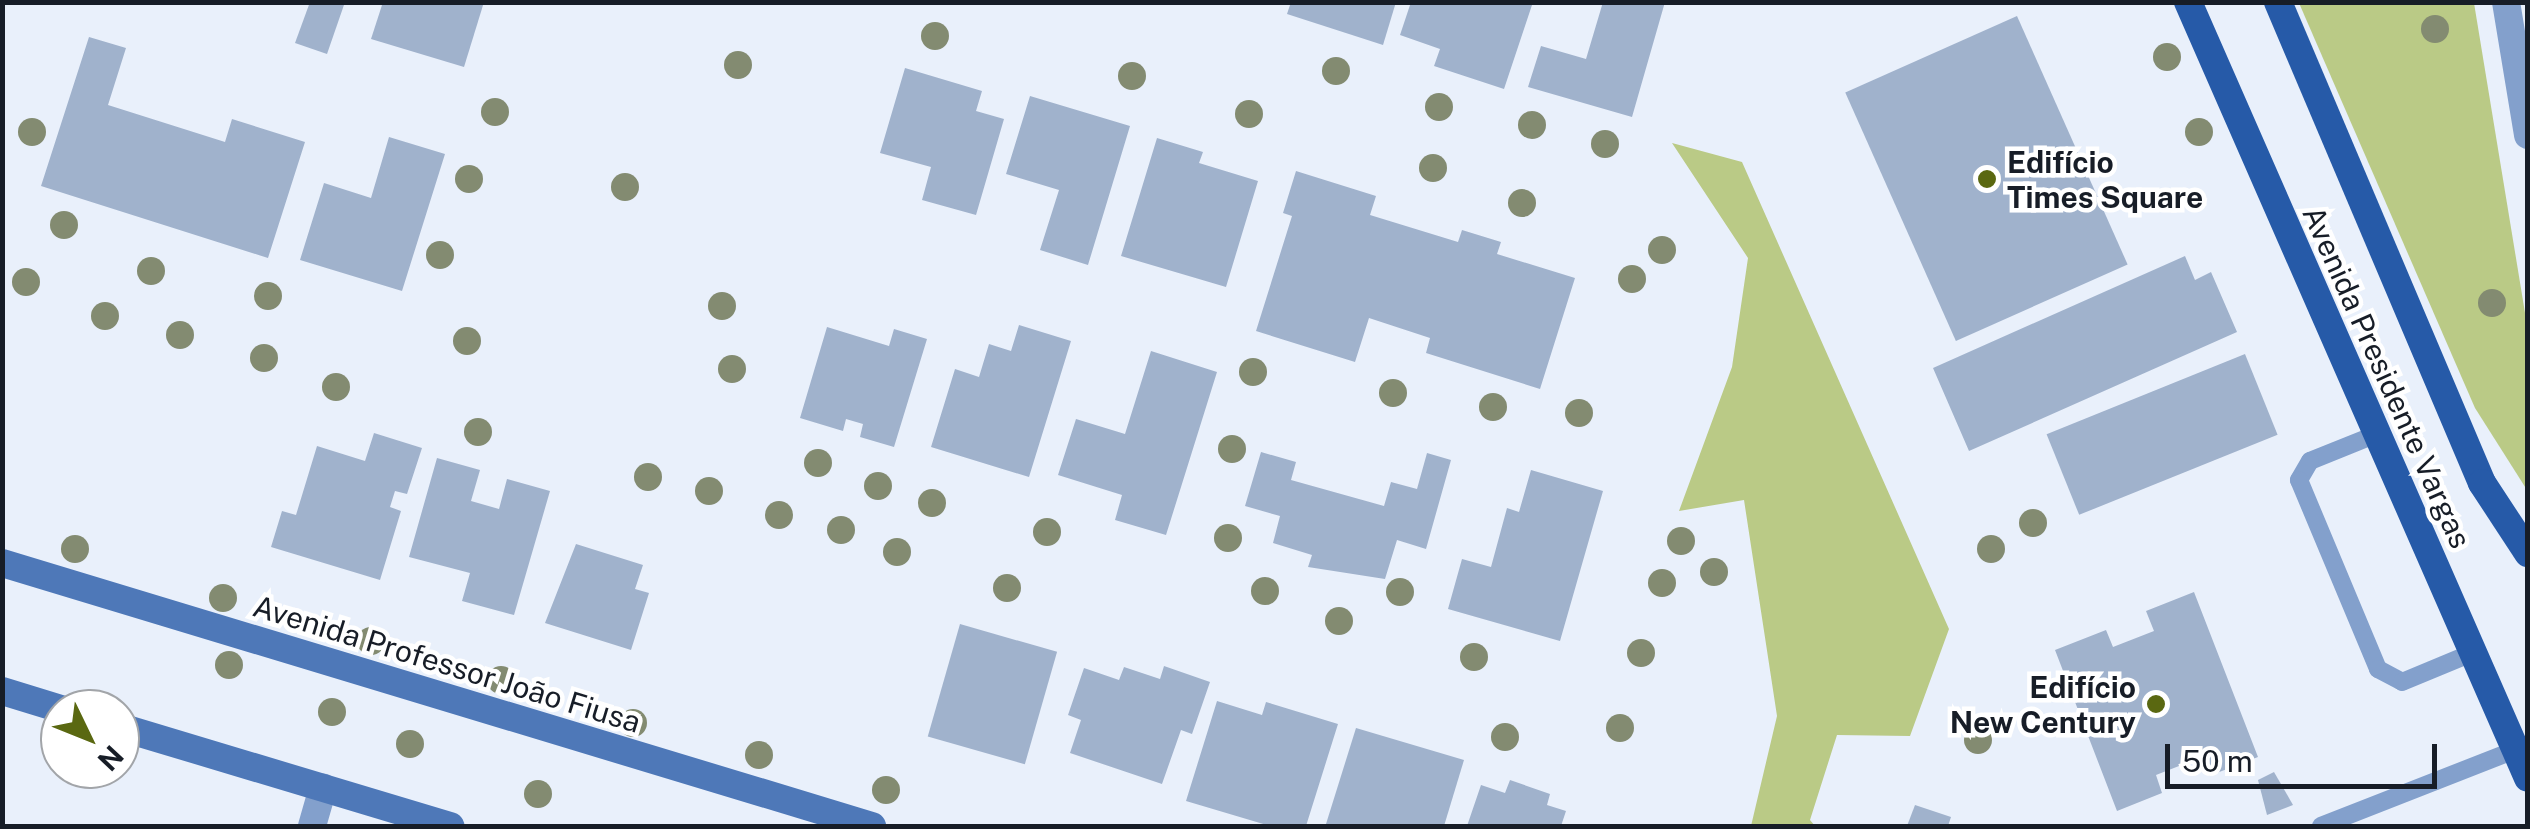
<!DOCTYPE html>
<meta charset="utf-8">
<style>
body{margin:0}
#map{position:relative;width:2530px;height:829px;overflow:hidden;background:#e9f0fb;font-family:"Public Sans",sans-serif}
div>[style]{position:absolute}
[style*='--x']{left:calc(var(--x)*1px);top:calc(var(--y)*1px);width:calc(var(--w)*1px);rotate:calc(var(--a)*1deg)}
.green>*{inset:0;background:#baca86}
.building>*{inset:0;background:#a0b2cc;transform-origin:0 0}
.service>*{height:18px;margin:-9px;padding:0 9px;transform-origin:9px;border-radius:9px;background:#83a0cc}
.minor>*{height:28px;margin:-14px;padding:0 14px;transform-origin:14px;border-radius:14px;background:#83a0cc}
.secondary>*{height:28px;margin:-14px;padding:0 14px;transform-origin:14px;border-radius:14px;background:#4e78b8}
.primary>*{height:28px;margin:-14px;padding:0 14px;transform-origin:14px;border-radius:14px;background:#265aa8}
.trees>*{width:28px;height:28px;margin:-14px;border-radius:50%;background:#838b71}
.dots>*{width:28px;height:28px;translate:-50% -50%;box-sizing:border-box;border:5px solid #fff;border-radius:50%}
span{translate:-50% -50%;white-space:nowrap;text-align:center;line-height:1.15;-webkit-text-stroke:9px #fff;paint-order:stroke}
.poi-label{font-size:30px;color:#171d27;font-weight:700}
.left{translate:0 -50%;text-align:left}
.right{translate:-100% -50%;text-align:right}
.street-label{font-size:30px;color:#171d27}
.frame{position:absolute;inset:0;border:5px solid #171d27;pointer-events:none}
.north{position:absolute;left:40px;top:689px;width:100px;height:100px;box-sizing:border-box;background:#fff;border:2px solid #a2a5a9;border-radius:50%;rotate:133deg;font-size:28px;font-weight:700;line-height:40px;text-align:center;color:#171d27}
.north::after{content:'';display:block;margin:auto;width:35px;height:45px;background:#5a6811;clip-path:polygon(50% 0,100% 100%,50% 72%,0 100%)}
.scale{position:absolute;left:2165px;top:744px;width:272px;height:45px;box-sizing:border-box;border:5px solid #171d27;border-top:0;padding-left:12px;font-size:30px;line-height:35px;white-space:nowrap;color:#171d27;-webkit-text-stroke:8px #fff;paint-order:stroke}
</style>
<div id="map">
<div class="green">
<i style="clip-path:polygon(2299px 3px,2474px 3px,2527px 325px,2527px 490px,2475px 408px)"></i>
<i style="clip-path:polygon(1672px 143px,1742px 162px,1949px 629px,1910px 736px,1837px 735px,1810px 820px,1815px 826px,1751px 826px,1777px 716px,1744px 500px,1679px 511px,1732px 367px,1748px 258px)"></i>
</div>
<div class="building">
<i style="clip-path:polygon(310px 2px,345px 2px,327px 54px,295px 43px)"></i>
<i style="clip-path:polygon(383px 2px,484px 2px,464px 67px,371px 39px)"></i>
<i style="clip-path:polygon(1291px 2px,1396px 2px,1383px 45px,1287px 14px)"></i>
<i style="clip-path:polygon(1411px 2px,1533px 2px,1504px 89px,1434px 66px,1440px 49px,1400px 35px)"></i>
<i style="clip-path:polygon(1603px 2px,1665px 2px,1632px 117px,1528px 87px,1541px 46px,1586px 59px)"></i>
<i style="left:2017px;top:16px;width:272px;height:188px;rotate:66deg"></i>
<i style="clip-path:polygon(89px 37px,126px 48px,108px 105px,225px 142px,232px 119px,305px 142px,268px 258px,41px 186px)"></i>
<i style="clip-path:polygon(905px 68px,982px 91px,976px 111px,1004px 119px,976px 215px,922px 200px,931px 167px,880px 153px)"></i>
<i style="clip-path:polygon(1030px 96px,1130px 126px,1088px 265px,1040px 250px,1059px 190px,1006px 174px)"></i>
<i style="clip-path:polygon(389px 137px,445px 154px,402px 291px,300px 260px,324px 183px,371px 198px)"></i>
<i style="clip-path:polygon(1157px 138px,1203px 152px,1199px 163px,1258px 181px,1226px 287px,1121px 256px)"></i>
<i style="clip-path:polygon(1296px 171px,1376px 196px,1370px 215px,1458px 242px,1462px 230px,1501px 242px,1497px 254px,1575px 278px,1540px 389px,1426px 353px,1430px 338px,1369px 318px,1355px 362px,1256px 331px,1292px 216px,1283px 213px)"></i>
<i style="clip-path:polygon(2185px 256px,2195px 280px,2211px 272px,2237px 332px,1969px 451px,1933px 368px)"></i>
<i style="clip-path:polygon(1019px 325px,1071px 341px,1029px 477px,931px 447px,955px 369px,979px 377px,989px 344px,1011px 351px)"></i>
<i style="clip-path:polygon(827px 327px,889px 346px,894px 329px,927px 339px,894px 447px,860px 437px,863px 424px,846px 419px,843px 431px,800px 418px)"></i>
<i style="clip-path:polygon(1151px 351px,1217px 372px,1166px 535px,1115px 520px,1122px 495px,1058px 475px,1076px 419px,1125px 434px)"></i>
<i style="left:2245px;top:354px;width:87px;height:214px;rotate:68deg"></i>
<i style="clip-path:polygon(374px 433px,422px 448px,407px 494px,395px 491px,390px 507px,401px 511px,380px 580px,271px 547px,282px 511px,296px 515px,317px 446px,365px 461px)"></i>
<i style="clip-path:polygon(1261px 452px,1296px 462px,1291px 480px,1384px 506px,1391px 482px,1417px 489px,1427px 453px,1451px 460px,1426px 549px,1397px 540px,1385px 579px,1308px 567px,1312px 555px,1273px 543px,1280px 516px,1245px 506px)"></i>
<i style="clip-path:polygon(437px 458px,480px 470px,471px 501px,499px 509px,507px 479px,550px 491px,514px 615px,462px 601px,470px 573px,409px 557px)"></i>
<i style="clip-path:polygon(1531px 470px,1603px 491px,1560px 641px,1448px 609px,1462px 559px,1491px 567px,1507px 508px,1519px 512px)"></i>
<i style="clip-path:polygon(576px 544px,643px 565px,635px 589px,649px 593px,631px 650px,545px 623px)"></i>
<i style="clip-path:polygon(2194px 592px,2258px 757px,2209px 776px,2202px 757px,2156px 775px,2162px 793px,2117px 811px,2055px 650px,2106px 630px,2113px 647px,2154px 631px,2146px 611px)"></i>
<i style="left:960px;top:624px;width:101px;height:117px;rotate:16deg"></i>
<i style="clip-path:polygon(1164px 666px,1210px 682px,1192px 734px,1181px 730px,1162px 784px,1070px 753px,1081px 720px,1068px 715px,1084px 668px,1119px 680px,1124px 667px,1160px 679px)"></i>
<i style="clip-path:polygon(1217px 701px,1262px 715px,1266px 702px,1338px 724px,1306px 826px,1270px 826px,1186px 801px)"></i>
<i style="clip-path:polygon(1356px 728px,1464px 760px,1444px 826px,1326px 824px)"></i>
<i style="clip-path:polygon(2274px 772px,2293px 805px,2267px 815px,2258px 780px)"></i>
<i style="clip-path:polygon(1510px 780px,1550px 794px,1547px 805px,1566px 811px,1561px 826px,1467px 826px,1481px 785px,1505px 793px)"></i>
<i style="clip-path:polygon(1915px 805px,1951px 817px,1948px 826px,1907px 826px)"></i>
</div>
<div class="service">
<i style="--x:2377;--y:434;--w:72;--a:158.1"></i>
<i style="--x:2310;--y:461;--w:22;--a:120"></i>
<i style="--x:2299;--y:480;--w:205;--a:67.3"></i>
<i style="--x:2378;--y:669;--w:27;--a:28"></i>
<i style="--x:2402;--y:682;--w:76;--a:-22.5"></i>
<i style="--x:2321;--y:826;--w:208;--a:-21.4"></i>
</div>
<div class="minor">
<i style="--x:2506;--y:2;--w:135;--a:80.6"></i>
<i style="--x:312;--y:826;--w:40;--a:-74"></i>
</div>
<div class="secondary">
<i style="--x:2;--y:563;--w:909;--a:16.82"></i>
<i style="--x:2;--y:691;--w:62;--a:17"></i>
<i style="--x:120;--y:727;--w:345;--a:16.7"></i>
</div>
<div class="primary">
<i style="--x:2188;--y:2;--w:847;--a:66.34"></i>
<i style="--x:2278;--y:2;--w:522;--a:67.02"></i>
<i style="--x:2482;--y:483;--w:84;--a:56.7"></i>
</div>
<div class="trees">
<i style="left:2435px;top:29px"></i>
<i style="left:935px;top:36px"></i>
<i style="left:2167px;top:57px"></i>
<i style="left:738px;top:65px"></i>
<i style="left:1336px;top:71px"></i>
<i style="left:1132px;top:76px"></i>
<i style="left:1439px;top:107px"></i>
<i style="left:495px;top:112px"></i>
<i style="left:1249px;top:114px"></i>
<i style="left:1532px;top:125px"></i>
<i style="left:32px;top:132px"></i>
<i style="left:2199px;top:132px"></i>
<i style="left:1605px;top:144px"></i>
<i style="left:1433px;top:168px"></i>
<i style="left:469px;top:179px"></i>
<i style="left:625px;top:187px"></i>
<i style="left:1522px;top:203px"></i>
<i style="left:64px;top:225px"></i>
<i style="left:1662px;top:250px"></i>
<i style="left:440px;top:255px"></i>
<i style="left:151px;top:271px"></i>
<i style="left:1632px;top:279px"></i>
<i style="left:26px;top:282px"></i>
<i style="left:268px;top:296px"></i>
<i style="left:2492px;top:303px"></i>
<i style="left:722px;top:306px"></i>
<i style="left:105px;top:316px"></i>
<i style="left:180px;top:335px"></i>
<i style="left:467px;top:341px"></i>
<i style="left:264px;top:358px"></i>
<i style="left:732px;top:369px"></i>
<i style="left:1253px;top:372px"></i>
<i style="left:336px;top:387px"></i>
<i style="left:1393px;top:393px"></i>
<i style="left:1493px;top:407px"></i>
<i style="left:1579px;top:413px"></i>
<i style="left:478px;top:432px"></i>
<i style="left:1232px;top:449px"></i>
<i style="left:818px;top:463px"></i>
<i style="left:648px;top:477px"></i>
<i style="left:878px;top:486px"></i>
<i style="left:709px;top:491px"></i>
<i style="left:932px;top:503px"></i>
<i style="left:779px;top:515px"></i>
<i style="left:2033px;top:523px"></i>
<i style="left:841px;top:530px"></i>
<i style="left:1047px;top:532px"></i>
<i style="left:1228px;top:538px"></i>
<i style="left:1681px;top:541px"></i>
<i style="left:75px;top:549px"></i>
<i style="left:1991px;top:549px"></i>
<i style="left:897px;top:552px"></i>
<i style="left:1714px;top:572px"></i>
<i style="left:1662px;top:583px"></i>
<i style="left:1007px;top:588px"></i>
<i style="left:1265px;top:591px"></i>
<i style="left:1400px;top:592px"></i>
<i style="left:223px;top:598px"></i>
<i style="left:1339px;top:621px"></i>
<i style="left:371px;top:641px"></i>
<i style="left:1641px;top:653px"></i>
<i style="left:1474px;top:657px"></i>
<i style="left:229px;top:665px"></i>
<i style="left:501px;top:680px"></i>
<i style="left:332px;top:712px"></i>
<i style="left:633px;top:723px"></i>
<i style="left:1620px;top:728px"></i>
<i style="left:1505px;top:737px"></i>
<i style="left:1978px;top:740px"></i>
<i style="left:410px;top:744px"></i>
<i style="left:759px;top:755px"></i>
<i style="left:886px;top:790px"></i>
<i style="left:538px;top:794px"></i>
</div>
<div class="dots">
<i style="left:1987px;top:179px;background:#5a6811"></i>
<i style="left:2156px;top:704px;background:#5a6811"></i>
</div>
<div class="poi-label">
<span class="left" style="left:2007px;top:179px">Edifício<br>Times Square</span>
<span class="right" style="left:2136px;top:704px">Edifício<br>New Century</span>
</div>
<div class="street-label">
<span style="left:2387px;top:377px;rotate:66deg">Avenida Presidente Vargas</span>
<span style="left:447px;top:664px;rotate:17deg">Avenida Professor João Fiusa</span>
</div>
<div class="frame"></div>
<div class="north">N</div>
<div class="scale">50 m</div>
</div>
